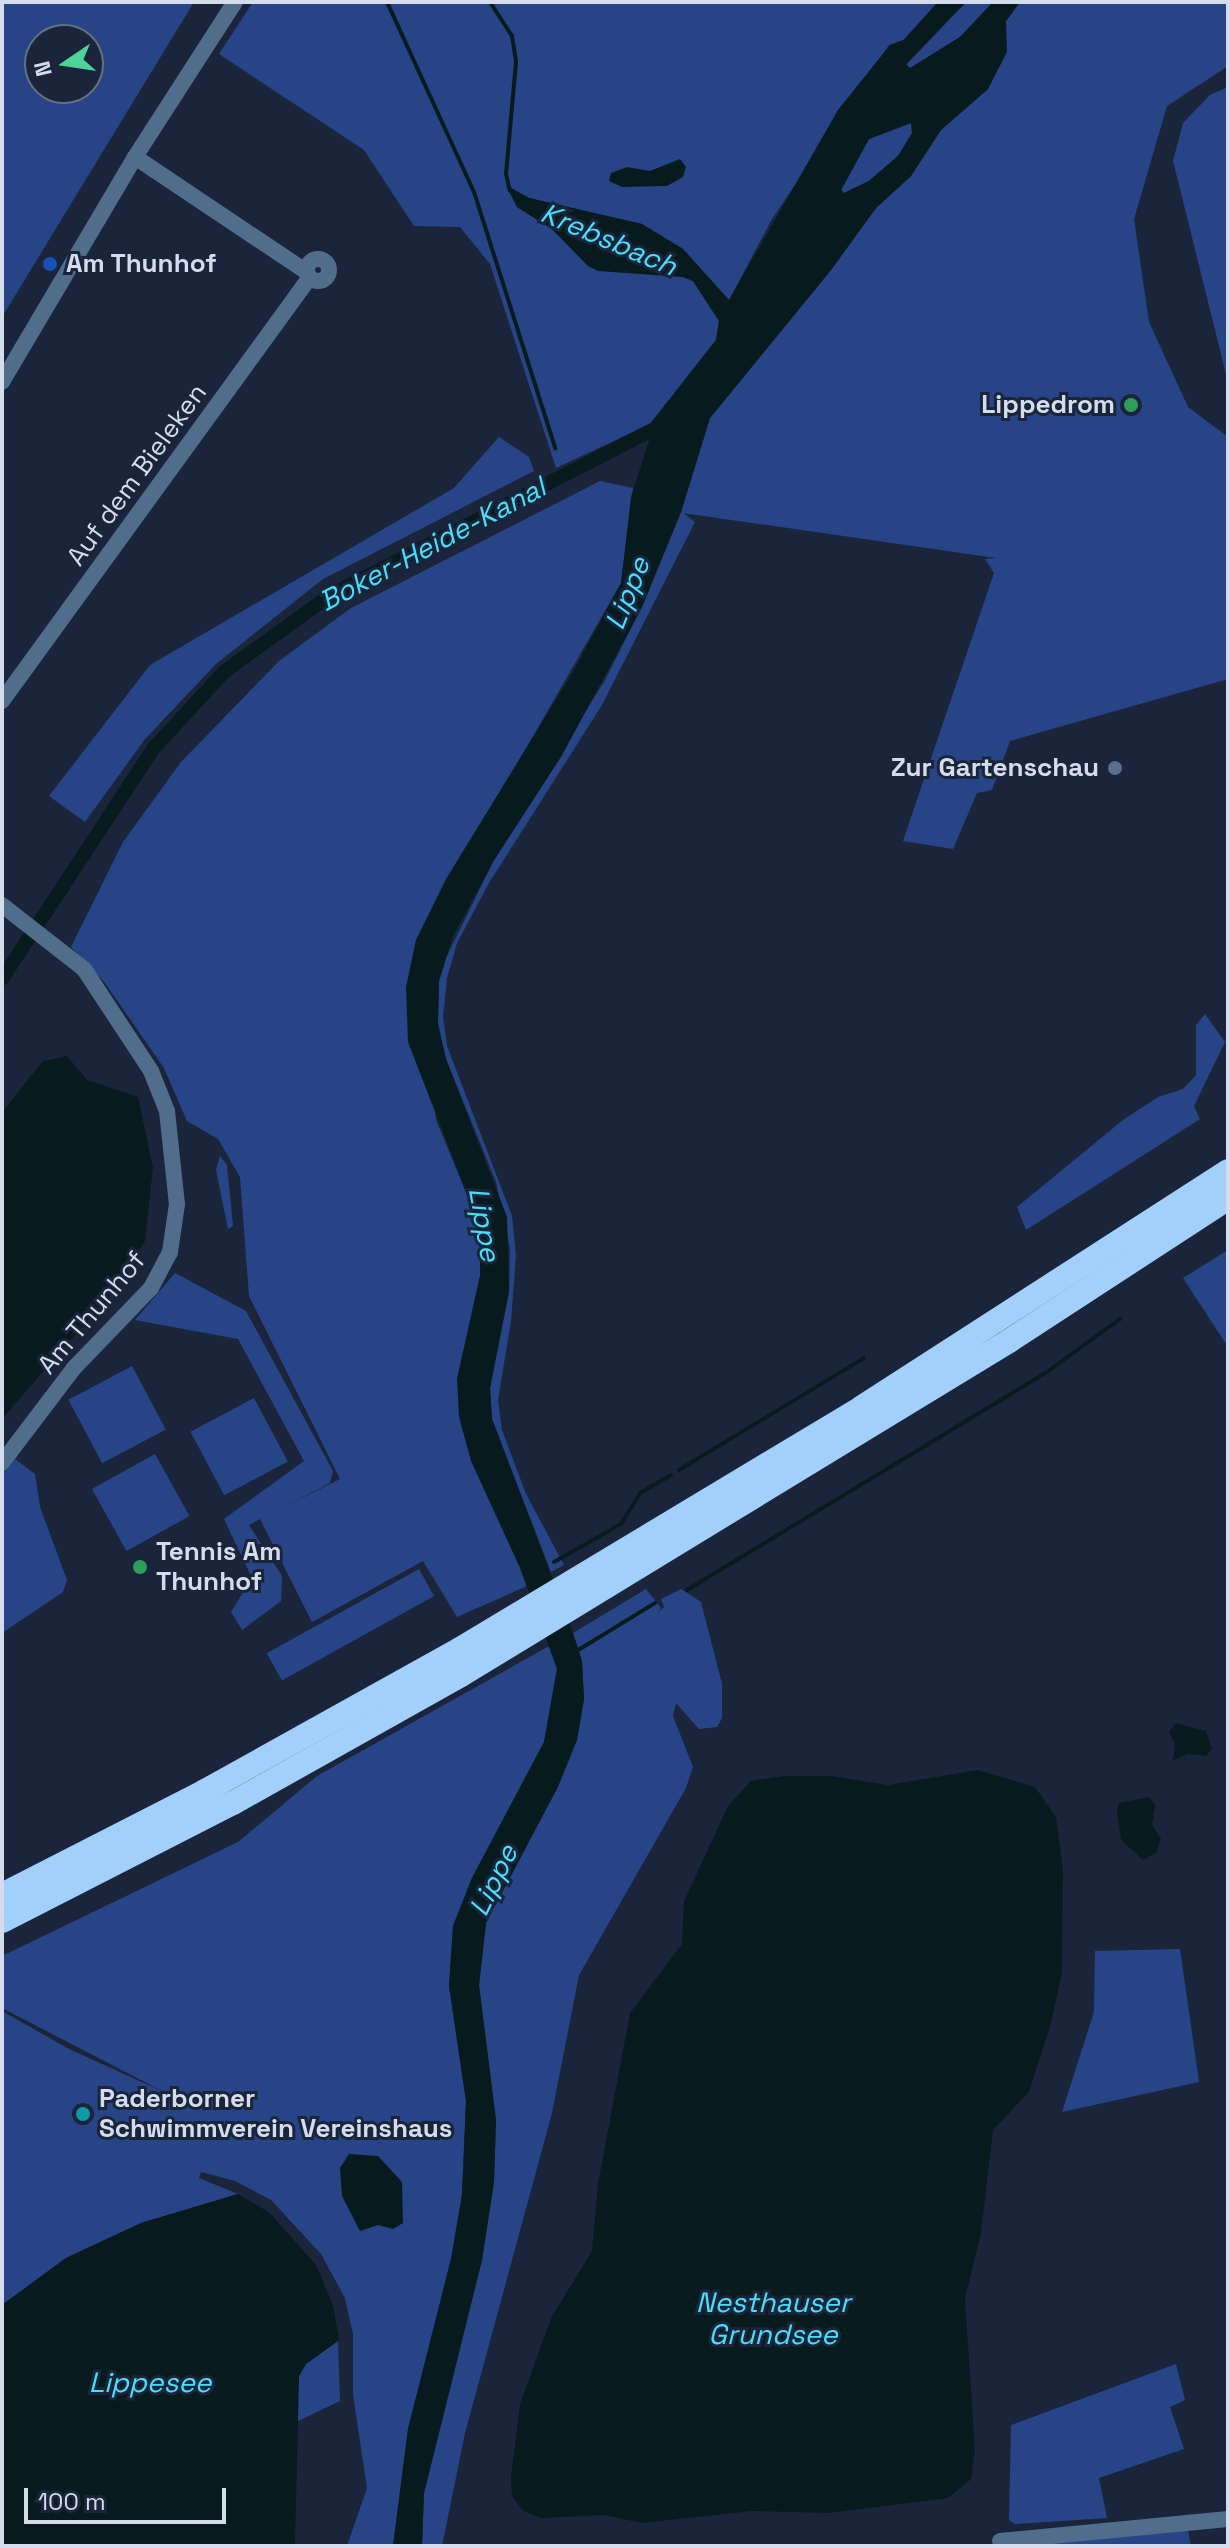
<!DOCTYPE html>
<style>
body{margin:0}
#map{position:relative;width:1230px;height:2548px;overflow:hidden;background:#1a253c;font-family:"Space Grotesk",sans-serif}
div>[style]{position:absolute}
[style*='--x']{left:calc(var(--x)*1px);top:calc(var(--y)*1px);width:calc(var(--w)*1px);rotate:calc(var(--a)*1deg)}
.green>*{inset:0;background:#274586;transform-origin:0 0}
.water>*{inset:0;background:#071b1e}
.stream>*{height:4px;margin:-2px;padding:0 2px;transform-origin:2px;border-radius:2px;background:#071b1e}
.canal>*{height:14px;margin:-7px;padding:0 7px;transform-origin:7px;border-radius:7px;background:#071b1e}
.minor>*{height:16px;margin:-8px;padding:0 8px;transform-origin:8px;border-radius:8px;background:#506d8b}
.minor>.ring{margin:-8px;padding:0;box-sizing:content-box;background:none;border:16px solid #506d8b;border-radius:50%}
.tertiary>*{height:16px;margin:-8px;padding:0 8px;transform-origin:8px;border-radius:8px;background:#506d8b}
.motorway>*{height:24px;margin:-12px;padding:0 12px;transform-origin:12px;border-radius:12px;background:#a3cffb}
.dots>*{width:22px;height:22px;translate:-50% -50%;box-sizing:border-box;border:4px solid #1a253c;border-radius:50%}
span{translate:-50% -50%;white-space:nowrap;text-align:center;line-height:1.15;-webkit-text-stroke:6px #1a253c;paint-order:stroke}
.poi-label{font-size:26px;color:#d5ddec;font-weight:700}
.left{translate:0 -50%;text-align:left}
.right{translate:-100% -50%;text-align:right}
.street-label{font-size:26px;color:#d5ddec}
.water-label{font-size:28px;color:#48e0f8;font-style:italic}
.frame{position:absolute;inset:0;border:4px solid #d5ddec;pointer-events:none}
.north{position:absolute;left:24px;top:24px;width:80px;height:80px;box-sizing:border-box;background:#1a253c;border:2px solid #656f82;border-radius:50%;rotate:257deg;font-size:22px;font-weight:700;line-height:32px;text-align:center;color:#d5ddec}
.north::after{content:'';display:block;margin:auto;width:28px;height:36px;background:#4ed39a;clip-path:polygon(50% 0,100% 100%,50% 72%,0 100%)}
.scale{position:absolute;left:24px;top:2488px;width:202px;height:36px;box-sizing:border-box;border:4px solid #d5ddec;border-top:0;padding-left:10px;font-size:24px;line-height:28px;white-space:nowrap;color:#d5ddec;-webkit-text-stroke:6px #1a253c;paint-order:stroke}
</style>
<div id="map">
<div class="green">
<i style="clip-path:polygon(evenodd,2px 2px,194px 2px,2px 317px,2px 2px,40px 40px,88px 40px,88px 88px,40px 88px,40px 40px)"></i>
<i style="clip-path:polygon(253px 2px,938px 2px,903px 40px,889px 45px,772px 219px,729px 300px,683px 249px,642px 224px,529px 198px,507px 186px,517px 207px,552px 229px,588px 266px,683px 277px,693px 281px,719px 321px,716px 340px,650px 424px,556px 468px,490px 264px,460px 227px,414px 226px,364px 150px,219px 54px)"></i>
<i style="clip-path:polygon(966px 2px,993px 2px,960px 37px,909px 69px,906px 65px)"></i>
<i style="clip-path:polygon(1020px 2px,1228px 2px,1228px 66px,1167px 106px,1134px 219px,1149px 322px,1188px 407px,1228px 437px,1228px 679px,1010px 741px,992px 790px,977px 793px,953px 849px,903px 841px,994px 573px,985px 559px,996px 558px,683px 513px,695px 522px,602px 705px,489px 883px,457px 943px,447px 978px,443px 1017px,447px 1046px,512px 1216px,516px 1255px,511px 1321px,498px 1400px,502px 1430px,526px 1494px,564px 1565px,551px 1572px,492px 1419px,490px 1388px,509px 1292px,510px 1248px,496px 1182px,446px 1059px,438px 1024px,439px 981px,446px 958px,493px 862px,605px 680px,642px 607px,681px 512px,710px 418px,831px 270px,876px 208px,911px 176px,941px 130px,988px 89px,1006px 21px)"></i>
<i style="clip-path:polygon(1228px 87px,1228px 382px,1173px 161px,1183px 123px,1210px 95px)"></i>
<i style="clip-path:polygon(911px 123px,912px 133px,898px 156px,869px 181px,844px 193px,841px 190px,869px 139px)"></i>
<i style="clip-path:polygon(499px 437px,529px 457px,534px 471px,323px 579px,216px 664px,145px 739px,85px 822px,49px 796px,150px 665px,454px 488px)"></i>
<i style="clip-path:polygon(600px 481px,633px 488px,621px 583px,416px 940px,436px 1120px,470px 1202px,480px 1242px,480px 1276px,457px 1379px,527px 1586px,457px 1617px,423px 1561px,312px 1622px,260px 1519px,249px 1525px,282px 1576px,281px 1601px,242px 1630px,231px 1612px,252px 1578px,224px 1519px,304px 1461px,238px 1339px,135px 1320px,175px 1273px,246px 1311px,333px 1471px,330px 1483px,284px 1507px,340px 1479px,249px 1296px,240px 1177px,218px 1139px,187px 1121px,164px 1068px,105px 983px,71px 947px,123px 842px,181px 762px,279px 661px,351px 608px)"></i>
<i style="clip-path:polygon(1205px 1014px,1225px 1042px,1194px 1106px,1200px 1119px,1026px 1230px,1017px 1207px,1123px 1120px,1158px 1097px,1183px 1089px,1196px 1075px,1196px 1025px)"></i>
<i style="clip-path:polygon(220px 1156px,227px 1165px,233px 1226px,228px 1229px,216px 1170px)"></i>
<i style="clip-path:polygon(1228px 1250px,1228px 1347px,1183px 1278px)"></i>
<i style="left:132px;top:1366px;width:72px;height:72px;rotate:62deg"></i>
<i style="left:254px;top:1398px;width:72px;height:72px;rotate:62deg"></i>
<i style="left:155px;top:1454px;width:71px;height:72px;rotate:61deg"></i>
<i style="clip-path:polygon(15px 1459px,35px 1474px,40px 1507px,67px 1580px,63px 1592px,2px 1633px,2px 1473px)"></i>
<i style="left:419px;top:1569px;width:31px;height:174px;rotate:61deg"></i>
<i style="clip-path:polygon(646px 1589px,661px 1608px,658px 1612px,664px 1607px,661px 1599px,681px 1589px,701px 1602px,722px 1684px,722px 1718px,717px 1727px,699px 1729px,676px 1703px,673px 1716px,693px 1767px,686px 1788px,579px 1975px,552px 2113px,465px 2433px,442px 2546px,422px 2546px,424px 2493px,482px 2260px,494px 2182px,496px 2120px,479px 1985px,486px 1923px,577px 1740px,584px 1699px,582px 1661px,573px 1633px)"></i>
<i style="clip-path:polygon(551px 1645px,557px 1669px,544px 1742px,472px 1878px,453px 1926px,449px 1986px,466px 2101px,462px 2195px,451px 2259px,408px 2429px,393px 2546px,347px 2546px,367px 2488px,353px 2395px,353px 2334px,345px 2298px,321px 2254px,271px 2200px,235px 2181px,201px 2172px,199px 2178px,238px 2194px,141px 2223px,66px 2258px,2px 2305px,2px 2011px,69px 2049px,166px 2093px,2px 2008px,2px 1956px,238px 1842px,317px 1776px)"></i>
<i style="clip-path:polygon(1180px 1949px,1199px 2082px,1062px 2112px,1094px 2012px,1095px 1951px)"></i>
<i style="clip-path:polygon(338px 2341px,340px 2401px,296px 2422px,299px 2376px,306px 2364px)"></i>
<i style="clip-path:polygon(1176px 2364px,1185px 2400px,1170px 2407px,1184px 2449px,1099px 2478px,1107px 2518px,1015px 2524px,1009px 2520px,1011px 2425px)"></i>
<i style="clip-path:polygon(1188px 2530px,1191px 2546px,1007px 2546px)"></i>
</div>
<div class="water">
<i style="clip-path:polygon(evenodd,938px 2px,966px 2px,906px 64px,910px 68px,960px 37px,993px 2px,1020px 2px,1006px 21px,1007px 52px,988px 89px,941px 130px,911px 176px,876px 208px,831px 270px,710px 418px,681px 512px,642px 607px,561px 757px,493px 862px,453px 936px,439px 981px,438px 1024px,446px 1059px,507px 1217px,509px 1291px,490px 1388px,492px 1419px,573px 1633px,582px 1661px,584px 1699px,577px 1740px,558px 1787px,486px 1923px,479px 1985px,496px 2120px,494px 2182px,482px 2260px,424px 2493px,422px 2546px,393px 2546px,408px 2429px,451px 2259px,462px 2195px,466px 2101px,449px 1986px,453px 1926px,472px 1878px,544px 1742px,557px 1669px,520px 1568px,471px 1461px,459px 1417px,457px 1379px,480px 1276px,480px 1242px,470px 1202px,408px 1042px,406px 987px,416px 940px,446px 879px,574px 670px,621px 583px,631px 497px,652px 431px,650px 424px,716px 340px,719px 321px,693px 281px,683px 277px,598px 271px,588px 266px,552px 229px,517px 207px,506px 185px,529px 198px,642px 224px,683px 249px,729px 300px,838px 110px,890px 45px,904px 40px,938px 2px,911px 123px,912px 133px,898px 156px,869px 181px,844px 193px,841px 190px,869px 139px,911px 123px)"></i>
<i style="clip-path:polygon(680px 159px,686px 167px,683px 177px,667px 186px,622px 187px,609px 181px,611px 173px,627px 167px,650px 171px)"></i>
<i style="clip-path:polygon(67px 1056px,87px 1080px,138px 1097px,153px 1168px,145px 1241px,112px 1292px,2px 1419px,2px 1112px,43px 1061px)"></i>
<i style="clip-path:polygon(1176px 1723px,1206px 1731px,1212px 1749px,1206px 1756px,1188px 1754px,1173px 1760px,1175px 1745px,1169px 1732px)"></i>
<i style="clip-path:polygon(978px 1770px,1035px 1787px,1056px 1817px,1063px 1870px,1062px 1973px,1051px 2023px,1029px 2092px,993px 2130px,981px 2233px,965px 2299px,975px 2450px,971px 2479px,948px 2498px,828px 2513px,752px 2511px,642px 2523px,604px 2515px,541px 2518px,523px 2511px,512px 2496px,511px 2477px,520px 2404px,551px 2318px,592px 2251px,598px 2184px,630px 2013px,682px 1944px,684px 1901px,728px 1806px,751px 1781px,784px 1776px,832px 1776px,888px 1785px)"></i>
<i style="clip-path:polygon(1149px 1797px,1155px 1805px,1152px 1825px,1161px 1839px,1156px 1853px,1143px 1860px,1121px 1840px,1117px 1811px,1119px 1803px)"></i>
<i style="clip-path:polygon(349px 2154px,378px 2156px,402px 2182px,403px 2223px,393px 2229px,378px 2225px,360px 2231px,342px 2196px,340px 2168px)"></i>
<i style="clip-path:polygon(238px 2194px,270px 2213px,316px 2265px,333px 2305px,339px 2340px,306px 2364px,299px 2376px,295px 2546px,2px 2546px,2px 2305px,66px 2258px,141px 2223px)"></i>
</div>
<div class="stream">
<i style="--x:387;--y:2;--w:209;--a:65.4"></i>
<i style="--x:474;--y:192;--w:269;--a:72.4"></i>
<i style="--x:490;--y:2;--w:40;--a:57.1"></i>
<i style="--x:512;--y:36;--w:26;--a:81"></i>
<i style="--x:516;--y:62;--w:112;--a:95.1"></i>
<i style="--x:506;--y:174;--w:17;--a:77"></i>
<i style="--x:679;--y:1470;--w:216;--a:-31.2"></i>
<i style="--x:554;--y:1562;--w:77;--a:-29.6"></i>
<i style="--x:621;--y:1524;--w:36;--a:-58"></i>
<i style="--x:640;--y:1493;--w:36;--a:-30"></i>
<i style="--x:687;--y:1590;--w:417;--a:-31.2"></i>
<i style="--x:1044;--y:1374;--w:94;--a:-35.9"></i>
<i style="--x:575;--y:1652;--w:94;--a:-31.5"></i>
</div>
<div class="canal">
<i style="--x:2;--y:979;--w:277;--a:-56.7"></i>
<i style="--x:154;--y:748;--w:103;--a:-47.4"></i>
<i style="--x:224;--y:672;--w:130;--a:-35.9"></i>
<i style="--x:329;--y:596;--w:382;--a:-27.2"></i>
</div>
<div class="minor">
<i style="--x:135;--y:157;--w:207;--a:33.8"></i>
<i class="ring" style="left:307px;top:259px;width:6px;height:6px"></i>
<i style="--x:2;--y:701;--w:524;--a:-54"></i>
<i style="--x:2;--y:905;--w:104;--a:38"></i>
<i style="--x:84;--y:969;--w:122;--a:56.7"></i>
<i style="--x:151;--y:1071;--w:43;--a:68.2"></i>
<i style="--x:167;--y:1111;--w:94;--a:83.9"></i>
<i style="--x:177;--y:1204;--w:49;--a:98.3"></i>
<i style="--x:170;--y:1252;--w:41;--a:117.8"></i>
<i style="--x:151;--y:1288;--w:111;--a:133.9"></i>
<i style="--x:74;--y:1368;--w:119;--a:127.2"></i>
<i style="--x:1000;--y:2541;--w:229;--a:-5.5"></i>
</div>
<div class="tertiary">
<i style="--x:2;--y:382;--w:261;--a:-59.4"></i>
<i style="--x:135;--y:157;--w:184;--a:-57.2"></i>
</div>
<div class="motorway">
<i style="--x:2;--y:1895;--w:228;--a:-27.1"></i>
<i style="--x:205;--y:1791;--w:292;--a:-29.1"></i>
<i style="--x:460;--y:1649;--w:469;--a:-31"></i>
<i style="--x:862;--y:1407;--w:435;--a:-32.8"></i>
<i style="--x:2;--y:1921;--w:259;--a:-27.1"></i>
<i style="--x:233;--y:1803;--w:261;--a:-29.3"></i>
<i style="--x:461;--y:1675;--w:642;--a:-31.36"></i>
<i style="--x:1009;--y:1341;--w:262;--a:-33.1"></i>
</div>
<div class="dots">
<i style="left:50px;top:264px;background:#1a4fb4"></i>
<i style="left:1131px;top:405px;background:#2e9e5b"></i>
<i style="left:1115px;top:768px;background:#5c6f8a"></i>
<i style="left:140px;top:1567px;background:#2e9e5b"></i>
<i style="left:83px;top:2114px;background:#0f9aa8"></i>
</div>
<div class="poi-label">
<span class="left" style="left:66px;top:264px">Am Thunhof</span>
<span class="right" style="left:1115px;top:405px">Lippedrom</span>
<span class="right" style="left:1099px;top:768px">Zur Gartenschau</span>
<span class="left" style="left:156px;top:1567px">Tennis Am<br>Thunhof</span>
<span class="left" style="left:99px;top:2114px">Paderborner<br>Schwimmverein Vereinshaus</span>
</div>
<div class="street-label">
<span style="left:137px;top:475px;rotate:-54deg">Auf dem Bieleken</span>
<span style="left:92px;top:1313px;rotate:-50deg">Am Thunhof</span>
</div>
<div class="water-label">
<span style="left:609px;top:239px;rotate:23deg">Krebsbach</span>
<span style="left:432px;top:544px;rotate:-28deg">Boker-Heide-Kanal</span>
<span style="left:627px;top:593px;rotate:-68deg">Lippe</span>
<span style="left:485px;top:1224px;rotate:80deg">Lippe</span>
<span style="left:493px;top:1880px;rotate:-64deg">Lippe</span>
<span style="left:773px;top:2318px">Nesthauser<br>Grundsee</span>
<span style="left:150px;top:2382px">Lippesee</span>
</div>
<div class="frame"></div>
<div class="north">N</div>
<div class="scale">100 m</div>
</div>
